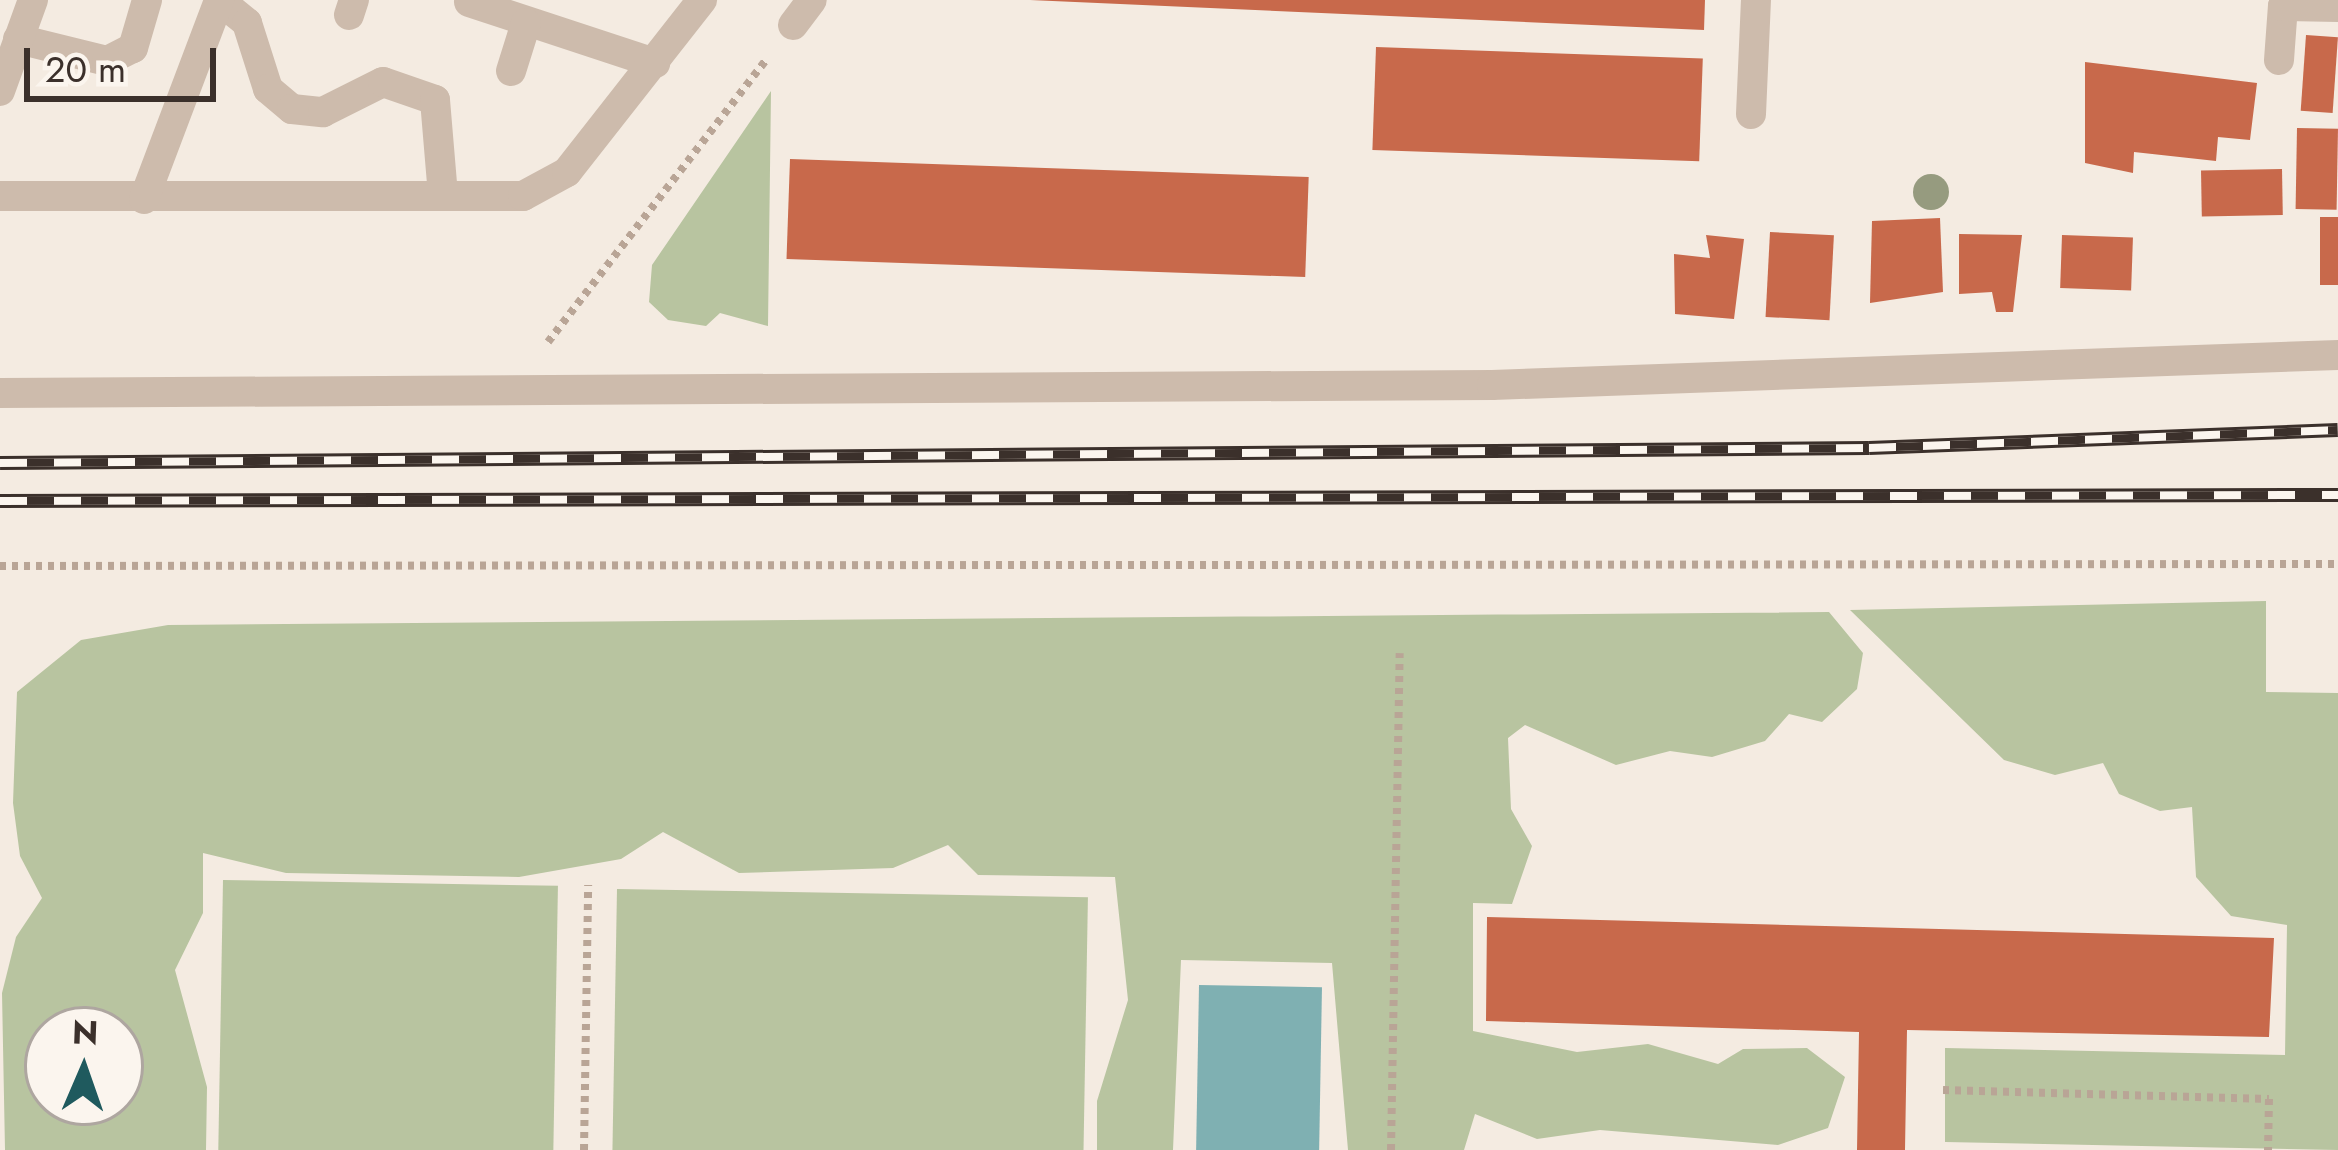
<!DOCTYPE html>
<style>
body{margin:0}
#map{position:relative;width:2338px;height:1150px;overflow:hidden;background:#f4ebe1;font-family:Jost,sans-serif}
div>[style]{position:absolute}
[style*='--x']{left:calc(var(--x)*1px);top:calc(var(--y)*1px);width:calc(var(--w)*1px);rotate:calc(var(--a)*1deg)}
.green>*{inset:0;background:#b8c4a0;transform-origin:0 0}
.water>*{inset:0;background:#7fb0b2;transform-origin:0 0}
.building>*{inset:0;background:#c8694b;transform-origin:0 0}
.path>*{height:8px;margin-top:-4px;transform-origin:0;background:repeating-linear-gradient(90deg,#b9a596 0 6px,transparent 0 12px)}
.service>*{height:30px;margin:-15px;padding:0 15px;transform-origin:15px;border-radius:15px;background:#cdbbac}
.minor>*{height:30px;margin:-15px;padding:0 15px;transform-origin:15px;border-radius:15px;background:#cdbbac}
.rail>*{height:14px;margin-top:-7px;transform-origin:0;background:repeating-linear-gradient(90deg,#fbf5ee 0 27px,#3b302b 0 54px);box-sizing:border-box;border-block:3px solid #3b302b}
.trees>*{width:36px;height:36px;margin:-18px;border-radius:50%;background:#969b7f}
span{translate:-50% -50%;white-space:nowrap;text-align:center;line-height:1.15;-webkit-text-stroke:9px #fbf5ee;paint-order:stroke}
.north{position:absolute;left:24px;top:1006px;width:120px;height:120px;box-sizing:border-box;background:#fbf5ee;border:3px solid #aea6a0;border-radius:50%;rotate:2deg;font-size:33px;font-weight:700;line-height:48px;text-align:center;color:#3b302b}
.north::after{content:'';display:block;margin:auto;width:42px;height:54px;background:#1f5a5e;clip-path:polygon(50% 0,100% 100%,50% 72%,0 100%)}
.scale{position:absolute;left:24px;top:48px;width:192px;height:54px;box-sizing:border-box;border:6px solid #3b302b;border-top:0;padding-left:15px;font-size:36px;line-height:42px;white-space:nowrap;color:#3b302b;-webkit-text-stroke:9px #fbf5ee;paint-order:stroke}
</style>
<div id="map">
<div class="green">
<i style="clip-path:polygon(771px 91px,768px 326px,720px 313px,706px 326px,668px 320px,649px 302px,652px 265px)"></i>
<i style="clip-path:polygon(2266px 601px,2266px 692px,2338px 693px,2338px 1150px,1945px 1142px,1945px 1048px,2285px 1055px,2287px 925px,2231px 916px,2196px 877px,2192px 807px,2160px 811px,2119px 794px,2103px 763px,2055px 775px,2004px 760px,1850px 610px)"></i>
<i style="clip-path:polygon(evenodd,1829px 612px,1863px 653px,1857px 689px,1822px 722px,1789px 714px,1765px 741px,1712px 757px,1670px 751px,1616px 765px,1525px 725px,1508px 738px,1511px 809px,1532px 846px,1512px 904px,1473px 903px,1473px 1031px,1577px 1052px,1648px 1044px,1718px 1064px,1743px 1049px,1807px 1048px,1845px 1077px,1828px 1128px,1778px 1145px,1600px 1130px,1537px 1139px,1475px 1114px,1464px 1150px,1348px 1150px,1332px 963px,1181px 960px,1173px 1150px,1097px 1150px,1097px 1101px,1128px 1000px,1115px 877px,978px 875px,948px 845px,893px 868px,739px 873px,663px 832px,621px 859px,519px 877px,286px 873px,203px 853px,203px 913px,175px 970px,207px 1087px,206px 1150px,5px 1150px,2px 993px,16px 937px,42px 898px,20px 856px,13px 803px,17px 692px,81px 640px,168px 625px,1829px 612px,48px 1030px,120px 1030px,120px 1102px,48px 1102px,48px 1030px)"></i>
<i style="left:223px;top:880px;width:335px;height:270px;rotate:1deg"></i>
<i style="left:617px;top:889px;width:471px;height:261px;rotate:1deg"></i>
</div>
<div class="water">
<i style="left:1199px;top:985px;width:123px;height:165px;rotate:1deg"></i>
</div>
<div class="building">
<i style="clip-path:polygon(1030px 0,1705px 0,1704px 30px)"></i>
<i style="left:2306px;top:35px;width:32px;height:76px;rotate:4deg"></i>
<i style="left:1376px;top:47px;width:327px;height:103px;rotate:2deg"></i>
<i style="clip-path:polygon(2085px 62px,2257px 83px,2250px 140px,2218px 137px,2216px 161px,2134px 152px,2133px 173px,2085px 163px)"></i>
<i style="left:2297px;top:128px;width:41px;height:81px;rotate:1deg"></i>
<i style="left:790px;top:159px;width:519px;height:100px;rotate:2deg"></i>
<i style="left:2282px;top:169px;width:46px;height:81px;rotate:89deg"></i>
<i style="left:2320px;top:217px;width:18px;height:68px"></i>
<i style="clip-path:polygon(1940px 218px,1943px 292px,1870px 303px,1872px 221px)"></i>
<i style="left:1770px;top:232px;width:64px;height:85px;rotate:3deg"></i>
<i style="clip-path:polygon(1959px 234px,2022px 235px,2013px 312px,1996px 312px,1992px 292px,1959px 294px)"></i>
<i style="clip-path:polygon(1706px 235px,1744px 239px,1734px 319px,1675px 314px,1674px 254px,1710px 258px)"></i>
<i style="left:2062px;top:235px;width:71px;height:53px;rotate:2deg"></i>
<i style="clip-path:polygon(1487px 917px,2274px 938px,2269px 1037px,1907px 1030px,1905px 1150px,1857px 1150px,1859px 1032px,1486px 1021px)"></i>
</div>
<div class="path">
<i style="--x:548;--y:342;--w:358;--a:-52.3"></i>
<i style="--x:0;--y:566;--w:2338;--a:-0.05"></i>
<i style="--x:1943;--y:1090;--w:326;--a:1.6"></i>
<i style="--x:2269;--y:1099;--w:51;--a:91.1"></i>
<i style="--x:584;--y:1150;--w:265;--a:-89.1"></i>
<i style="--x:1391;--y:1150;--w:497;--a:-89"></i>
</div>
<div class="service">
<i style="--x:219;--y:0;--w:36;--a:39"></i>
<i style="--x:247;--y:23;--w:69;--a:72.3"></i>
<i style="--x:268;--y:89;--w:31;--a:40"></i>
<i style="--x:292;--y:109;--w:31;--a:6"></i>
<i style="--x:323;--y:112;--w:67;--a:-26.6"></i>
<i style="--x:383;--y:82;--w:55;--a:19.1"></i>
<i style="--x:435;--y:100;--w:96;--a:85.2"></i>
<i style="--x:469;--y:2;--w:196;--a:18.2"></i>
<i style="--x:349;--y:15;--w:16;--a:-72"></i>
<i style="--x:18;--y:39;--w:92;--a:13.9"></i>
<i style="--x:107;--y:61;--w:29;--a:-27"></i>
<i style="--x:133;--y:48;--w:50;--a:-73.7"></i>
<i style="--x:2279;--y:60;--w:54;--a:-85.8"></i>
<i style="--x:2283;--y:6;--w:55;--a:1"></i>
<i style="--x:511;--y:71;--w:50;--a:-72.6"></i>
<i style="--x:0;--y:91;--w:97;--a:-70.1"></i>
<i style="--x:0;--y:196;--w:523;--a:0"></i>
<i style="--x:523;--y:196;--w:50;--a:-28.6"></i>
<i style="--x:567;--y:172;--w:219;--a:-51.9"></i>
<i style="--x:144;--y:199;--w:213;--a:-69.3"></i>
</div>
<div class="minor">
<i style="--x:793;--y:25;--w:31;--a:-53"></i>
<i style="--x:1751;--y:114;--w:114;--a:-87.5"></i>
<i style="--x:0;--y:393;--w:1492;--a:-0.31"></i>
<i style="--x:1492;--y:385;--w:847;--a:-2.03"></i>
</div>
<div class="rail">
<i style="--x:0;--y:463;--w:1869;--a:-0.46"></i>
<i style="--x:1869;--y:448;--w:469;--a:-2.2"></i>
<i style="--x:0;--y:501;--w:2338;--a:-0.15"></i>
</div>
<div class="trees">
<i style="left:1931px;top:192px"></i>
</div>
<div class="north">N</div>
<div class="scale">20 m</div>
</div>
